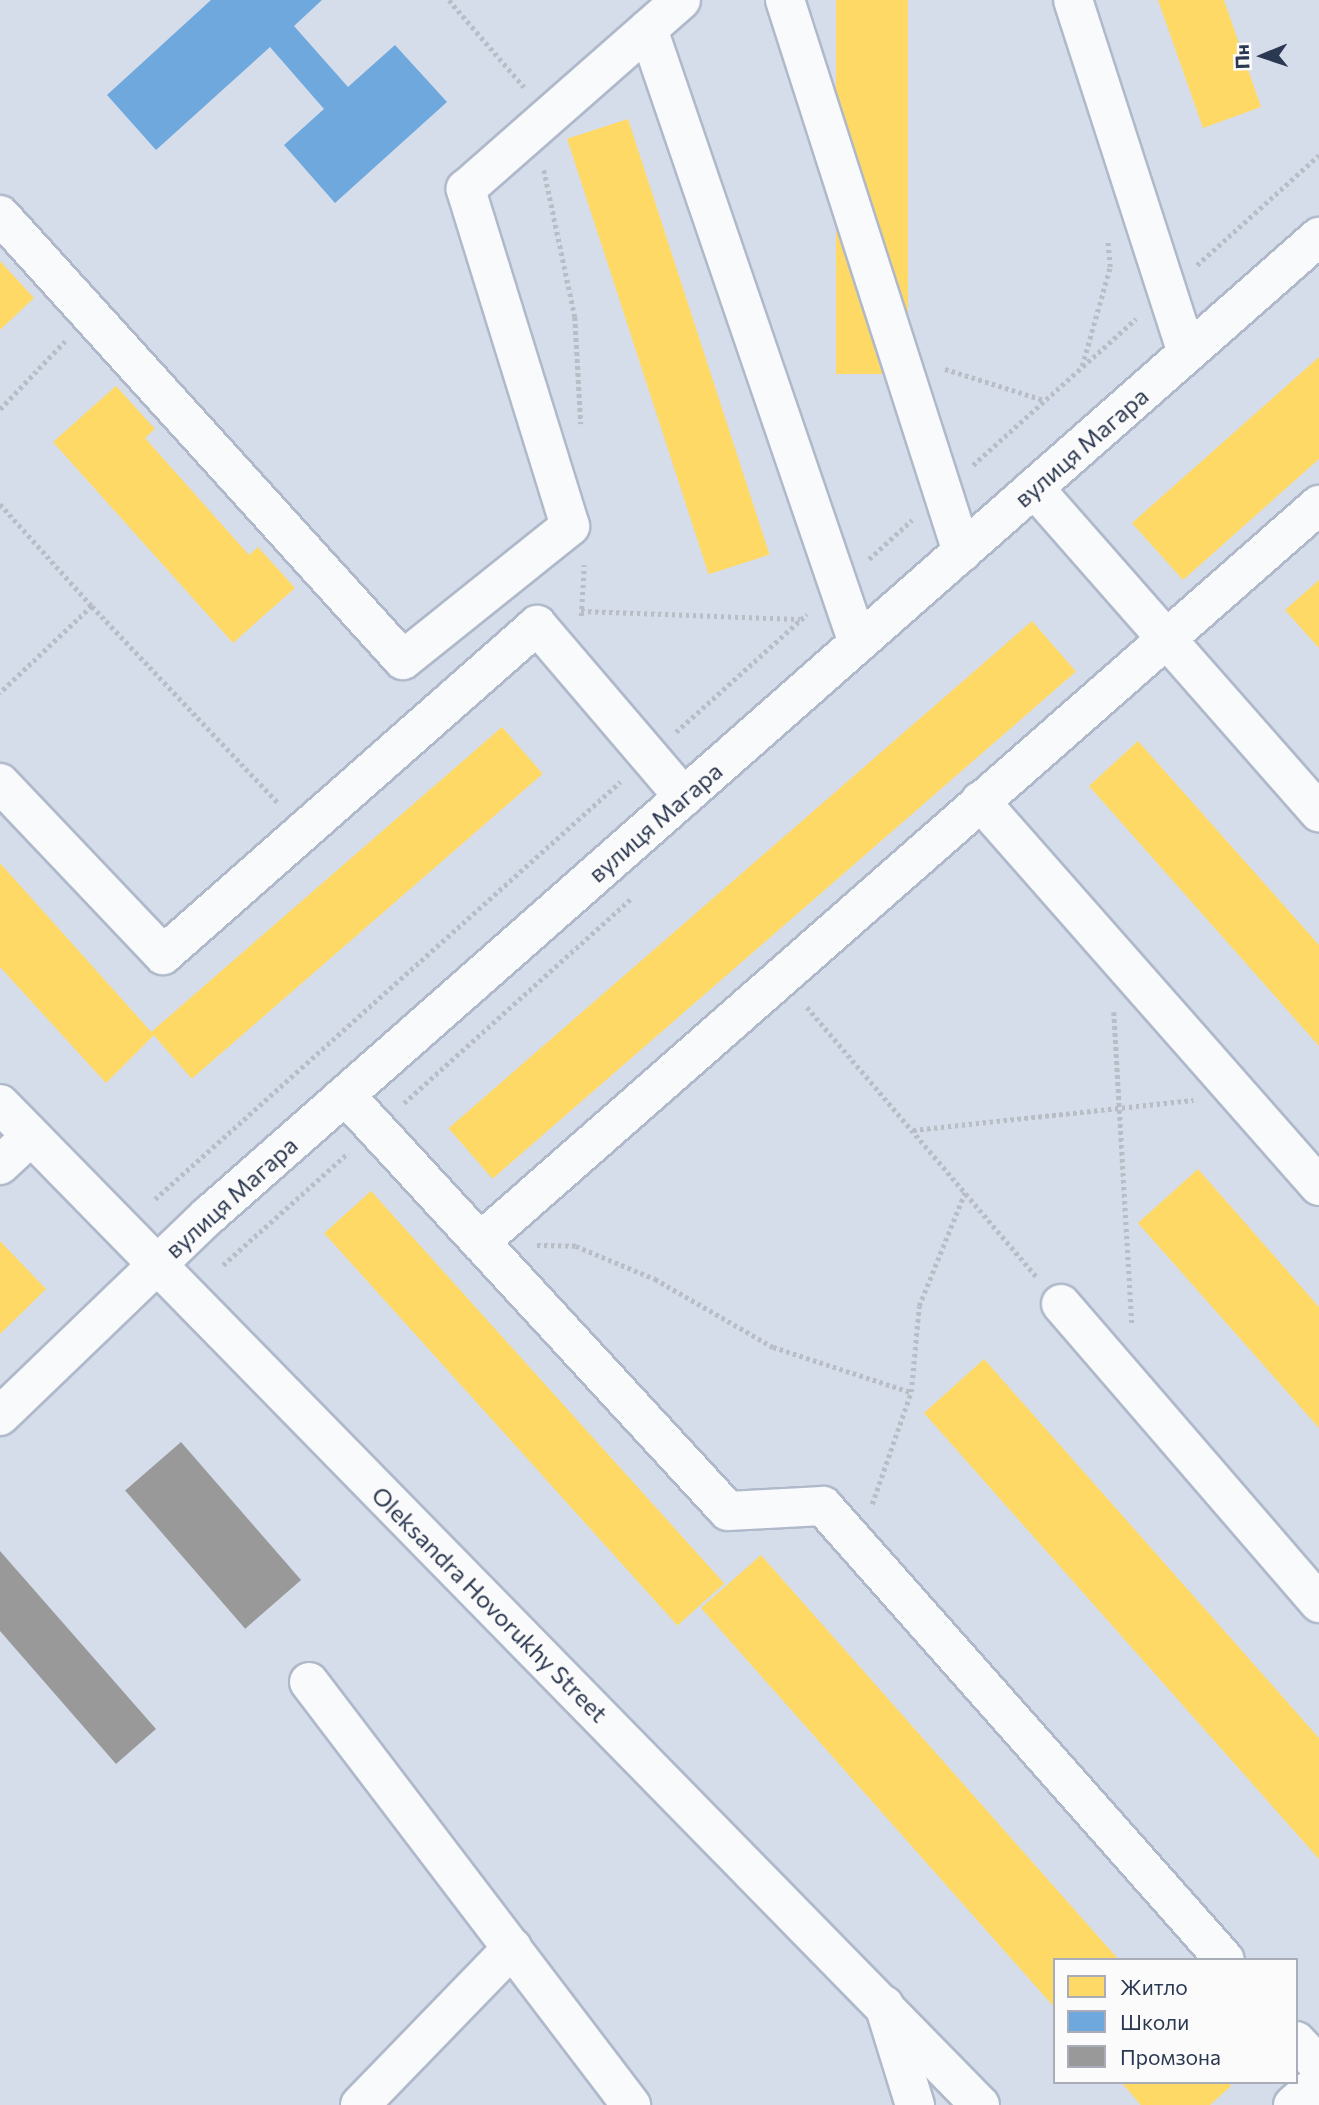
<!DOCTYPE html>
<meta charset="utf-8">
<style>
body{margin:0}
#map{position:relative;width:1319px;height:2105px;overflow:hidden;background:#d5ddeb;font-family:Commissioner,sans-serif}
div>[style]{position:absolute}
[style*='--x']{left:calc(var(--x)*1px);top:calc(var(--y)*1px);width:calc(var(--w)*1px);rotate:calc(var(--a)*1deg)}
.homes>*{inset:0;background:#ffd966;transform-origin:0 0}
.schools>*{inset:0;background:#6fa8dc}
.industry>*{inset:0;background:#999;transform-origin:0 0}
.path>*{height:4.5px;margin-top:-2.25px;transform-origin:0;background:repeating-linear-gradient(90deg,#b8bdc6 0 3.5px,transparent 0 7px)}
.roads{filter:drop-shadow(2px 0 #afb9ca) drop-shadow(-2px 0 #afb9ca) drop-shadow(0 2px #afb9ca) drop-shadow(0 -2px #afb9ca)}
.minor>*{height:38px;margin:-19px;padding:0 19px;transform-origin:19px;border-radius:19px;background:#f9fafc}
.major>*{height:38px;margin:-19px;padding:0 19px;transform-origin:19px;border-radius:19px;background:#f9fafc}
span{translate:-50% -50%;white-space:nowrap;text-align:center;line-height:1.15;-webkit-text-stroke:7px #fbfbfb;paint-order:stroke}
.street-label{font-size:24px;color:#2b3851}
.legend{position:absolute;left:1053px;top:1958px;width:245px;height:126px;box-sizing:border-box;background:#fbfbfb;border:2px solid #a8adb7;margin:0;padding:9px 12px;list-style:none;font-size:21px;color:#2b3851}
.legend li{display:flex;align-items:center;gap:14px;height:35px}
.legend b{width:35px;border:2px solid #a8adb7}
.north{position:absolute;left:1228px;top:21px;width:70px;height:70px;-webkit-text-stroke:5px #fbfbfb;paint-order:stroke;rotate:268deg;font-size:19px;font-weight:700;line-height:28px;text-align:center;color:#2b3851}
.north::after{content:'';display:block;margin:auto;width:24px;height:32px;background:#2b3851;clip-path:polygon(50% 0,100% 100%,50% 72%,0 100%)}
</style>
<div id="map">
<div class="homes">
<i style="left:836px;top:0;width:72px;height:374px"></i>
<i style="clip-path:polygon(1158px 0,1224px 0,1261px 107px,1203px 128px)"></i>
<i style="left:628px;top:119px;width:458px;height:64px;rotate:72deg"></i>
<i style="clip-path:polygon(0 261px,34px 298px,0 330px)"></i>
<i style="clip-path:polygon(1319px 357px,1319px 459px,1183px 580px,1132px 523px)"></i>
<i style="clip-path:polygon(116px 386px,155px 429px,145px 438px,249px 555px,258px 547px,295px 588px,233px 643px,53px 442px)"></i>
<i style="clip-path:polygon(1319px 580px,1319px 648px,1285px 610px)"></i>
<i style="left:1032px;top:621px;width:67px;height:773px;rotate:49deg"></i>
<i style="left:502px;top:727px;width:62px;height:465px;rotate:49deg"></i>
<i style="clip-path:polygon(1138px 741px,1319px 945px,1319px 1046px,1089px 786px)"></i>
<i style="clip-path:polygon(0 863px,154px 1035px,106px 1083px,0 967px)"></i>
<i style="clip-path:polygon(1198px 1169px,1319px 1307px,1319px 1428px,1138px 1223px)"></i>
<i style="left:371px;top:1191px;width:528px;height:63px;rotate:48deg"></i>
<i style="clip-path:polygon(0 1241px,46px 1289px,0 1334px)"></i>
<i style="clip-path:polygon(984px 1359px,1319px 1738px,1319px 1859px,924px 1413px)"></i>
<i style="clip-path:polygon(761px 1555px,1119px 1960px,1055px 1960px,1055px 2008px,701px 1608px)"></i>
<i style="clip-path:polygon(1121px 2082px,1228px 2082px,1231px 2086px,1210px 2105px,1141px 2105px)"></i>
</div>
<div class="schools">
<i style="clip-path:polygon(211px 0,322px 0,294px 26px,348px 87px,395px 45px,447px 102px,335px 203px,284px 145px,324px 109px,270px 47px,156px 150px,107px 95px)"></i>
</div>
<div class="industry">
<i style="left:181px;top:1442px;width:183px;height:74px;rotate:49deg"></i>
<i style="clip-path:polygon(0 1551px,156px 1729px,116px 1764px,0 1631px)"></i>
</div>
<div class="path">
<i style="--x:449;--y:0;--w:115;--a:49.2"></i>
<i style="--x:544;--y:170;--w:150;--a:78.1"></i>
<i style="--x:575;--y:317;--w:107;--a:86.8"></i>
<i style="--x:1197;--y:265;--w:164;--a:-42"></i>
<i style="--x:1082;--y:366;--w:103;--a:-74.2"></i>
<i style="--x:1110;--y:267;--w:25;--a:-95"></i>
<i style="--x:945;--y:369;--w:104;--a:17.4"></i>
<i style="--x:0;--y:409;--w:94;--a:-46.3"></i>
<i style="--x:973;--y:465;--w:219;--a:-41.9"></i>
<i style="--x:0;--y:504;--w:137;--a:48"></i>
<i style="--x:92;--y:606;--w:127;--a:136.6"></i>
<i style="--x:869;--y:559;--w:58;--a:-42.2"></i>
<i style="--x:92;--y:606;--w:272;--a:46.6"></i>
<i style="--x:581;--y:611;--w:219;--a:2.1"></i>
<i style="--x:581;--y:616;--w:51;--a:-86.6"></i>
<i style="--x:676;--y:732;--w:176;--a:-42"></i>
<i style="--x:807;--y:1007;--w:355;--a:49.6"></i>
<i style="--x:1114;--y:1012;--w:313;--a:86.7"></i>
<i style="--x:404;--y:1103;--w:307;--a:-42"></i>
<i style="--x:913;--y:1130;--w:282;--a:-6.1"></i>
<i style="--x:155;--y:1199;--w:625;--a:-41.88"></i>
<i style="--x:537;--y:1245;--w:39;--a:1"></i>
<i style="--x:576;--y:1246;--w:86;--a:22.7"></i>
<i style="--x:655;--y:1279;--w:136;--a:30"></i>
<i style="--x:773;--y:1347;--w:145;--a:18.1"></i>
<i style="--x:223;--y:1265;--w:168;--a:-41.9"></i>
<i style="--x:872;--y:1504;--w:119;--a:-70.8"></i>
<i style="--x:911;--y:1392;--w:86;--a:-84.7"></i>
<i style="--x:919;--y:1306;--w:123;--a:-68"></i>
</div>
<div class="roads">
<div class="minor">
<i style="--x:785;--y:0;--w:580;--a:72.22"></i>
<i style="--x:1073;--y:0;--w:371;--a:72.1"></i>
<i style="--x:648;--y:29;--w:649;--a:71.12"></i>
<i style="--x:0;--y:215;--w:600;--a:47.84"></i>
<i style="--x:403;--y:660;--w:214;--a:-38.7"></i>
<i style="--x:570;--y:526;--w:353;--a:-107.2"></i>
<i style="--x:466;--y:189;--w:286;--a:-41.3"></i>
<i style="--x:1034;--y:488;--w:432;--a:48.7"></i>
<i style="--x:0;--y:783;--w:237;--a:46.5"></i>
<i style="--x:163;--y:955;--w:499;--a:-41.4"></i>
<i style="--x:537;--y:625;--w:226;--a:49.5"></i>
<i style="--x:980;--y:801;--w:513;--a:48.64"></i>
<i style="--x:345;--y:1095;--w:565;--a:47.37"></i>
<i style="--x:728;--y:1511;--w:95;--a:-3"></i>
<i style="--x:823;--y:1506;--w:606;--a:48.48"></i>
<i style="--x:0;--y:1165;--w:41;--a:-43"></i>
<i style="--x:480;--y:1242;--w:1117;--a:-41.3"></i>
<i style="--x:1061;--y:1304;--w:395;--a:49.2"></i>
<i style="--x:0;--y:1416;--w:289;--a:-43.9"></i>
<i style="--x:208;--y:1216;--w:1481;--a:-41.39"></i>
<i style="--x:309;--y:1682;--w:532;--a:52.72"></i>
<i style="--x:884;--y:2005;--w:105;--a:72.8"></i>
<i style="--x:1296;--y:2041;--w:34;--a:47"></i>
<i style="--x:360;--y:2105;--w:219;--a:-45.9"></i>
<i style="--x:1293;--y:2105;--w:35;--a:-41"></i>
</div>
<div class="major">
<i style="--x:0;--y:1104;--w:1401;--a:45.61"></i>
</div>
</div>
<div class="street-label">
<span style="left:1081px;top:447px;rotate:-41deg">вулиця Магара</span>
<span style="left:655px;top:822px;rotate:-41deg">вулиця Магара</span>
<span style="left:231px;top:1197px;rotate:-42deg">вулиця Магара</span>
<span style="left:490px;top:1604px;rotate:45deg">Oleksandra Hovorukhy Street</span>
</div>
<ul class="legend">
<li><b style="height:19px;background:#ffd966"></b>Житло</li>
<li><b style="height:19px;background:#6fa8dc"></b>Школи</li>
<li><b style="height:19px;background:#999"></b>Промзона</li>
</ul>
<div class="north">Пн</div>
</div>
